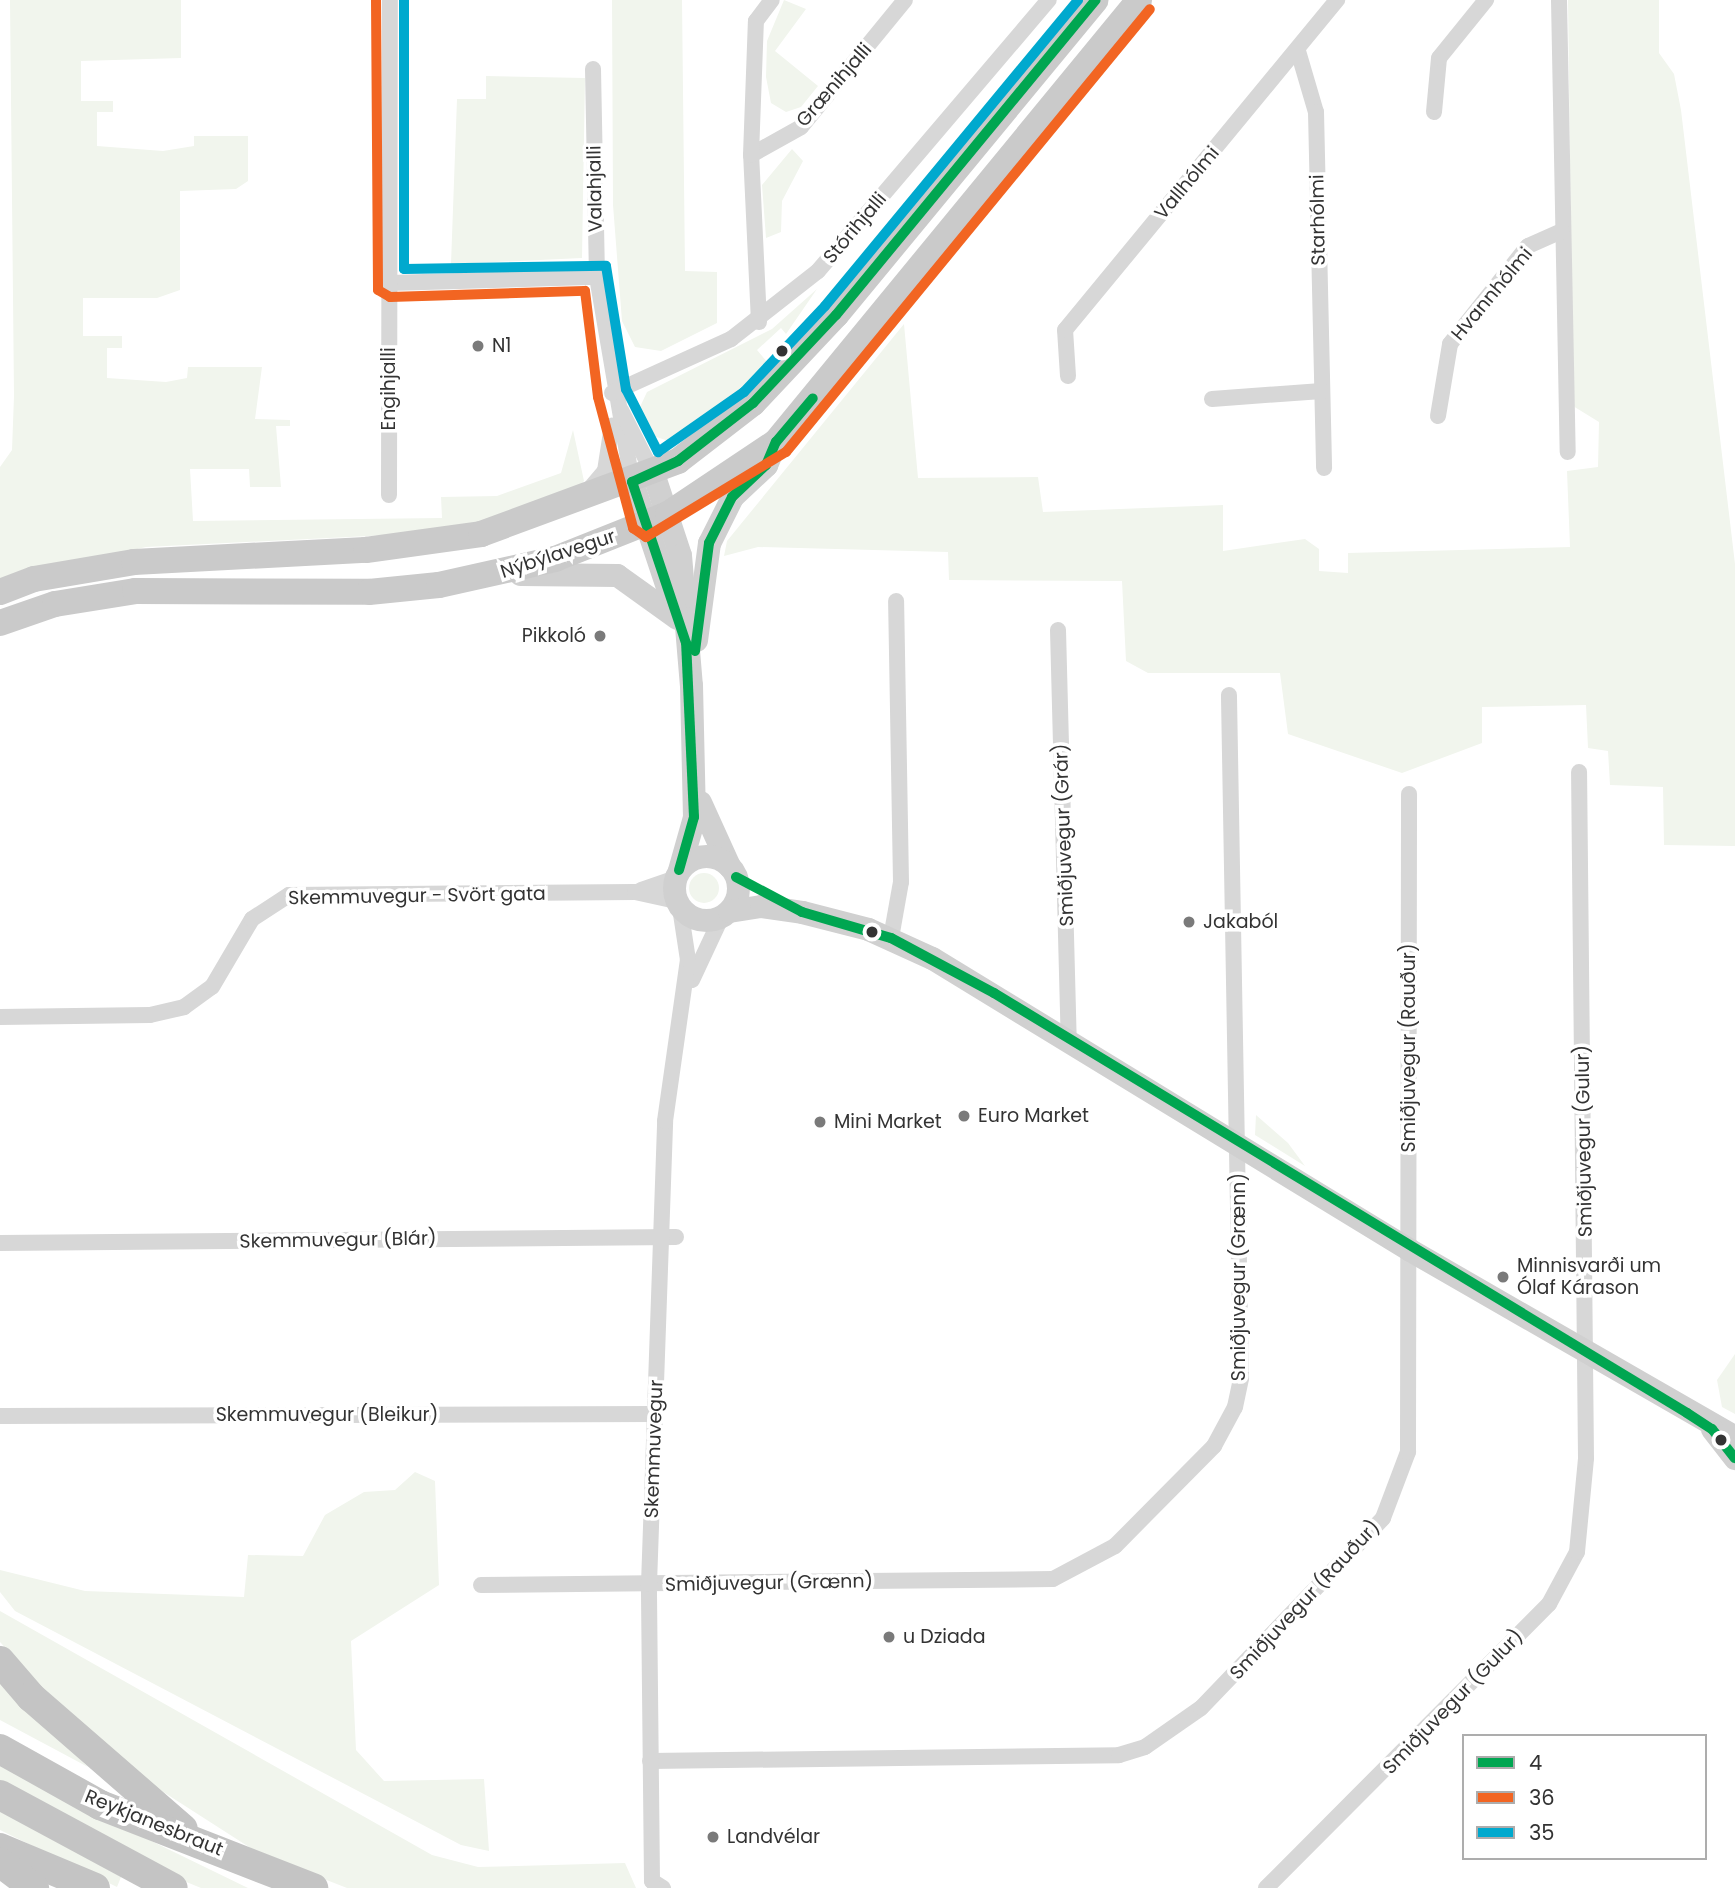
<!DOCTYPE html>
<meta charset="utf-8">
<style>
body{margin:0}
#map{position:relative;width:1735px;height:1888px;overflow:hidden;background:#fff;font-family:Poppins,sans-serif}
div>[style]{position:absolute}
[style*='--x']{left:calc(var(--x)*1px);top:calc(var(--y)*1px);width:calc(var(--w)*1px);rotate:calc(var(--a)*1deg)}
.green>*{inset:0;background:#f1f5ed}
.round{border-radius:50%}
.street>*{height:16px;margin:-8px;padding:0 8px;transform-origin:8px;border-radius:8px;background:#d7d7d7}
.secondary>*{height:23px;margin:-11.5px;padding:0 11.5px;transform-origin:11.5px;border-radius:11.5px;background:#d0d0d0}
.secondary>.ring{margin:-11.5px;padding:0;box-sizing:content-box;background:none;border:23px solid #d0d0d0;border-radius:50%}
.primary>*{height:26px;margin:-13px;padding:0 13px;transform-origin:13px;border-radius:13px;background:#cacaca}
.highway>*{height:30px;margin:-15px;padding:0 15px;transform-origin:15px;border-radius:15px;background:#c4c4c4}
.bus-1>*{height:10px;margin:-5px;padding:0 5px;transform-origin:5px;border-radius:5px;background:#00a651}
.bus-2>*{height:10px;margin:-5px;padding:0 5px;transform-origin:5px;border-radius:5px;background:#f26522}
.bus-3>*{height:10px;margin:-5px;padding:0 5px;transform-origin:5px;border-radius:5px;background:#00a9ce}
.dots>*{width:19px;height:19px;translate:-50% -50%;box-sizing:border-box;border:4px solid #fff;border-radius:50%}
span{translate:-50% -50%;white-space:nowrap;text-align:center;line-height:1.15;-webkit-text-stroke:7px #fff;paint-order:stroke}
.street-label{font-size:19px;color:#333}
.poi-label{font-size:19px;color:#333}
.left{translate:0 -50%;text-align:left}
.right{translate:-100% -50%;text-align:right}
.legend{position:absolute;left:1462px;top:1734px;width:245px;height:126px;box-sizing:border-box;background:#fff;border:2px solid #adadad;margin:0;padding:9px 12px;list-style:none;font-size:21px;color:#333}
.legend li{display:flex;align-items:center;gap:14px;height:35px}
.legend b{width:35px;border:2px solid #adadad}
</style>
<div id="map">
<div class="green">
<i style="clip-path:polygon(10px 0,181px 0,181px 58px,81px 61px,81px 101px,113px 101px,113px 112px,97px 112px,97px 146px,163px 151px,194px 146px,194px 136px,248px 136px,248px 181px,236px 189px,180px 191px,180px 290px,157px 298px,83px 298px,83px 336px,122px 336px,122px 348px,107px 348px,107px 378px,166px 382px,187px 378px,188px 367px,262px 367px,255px 419px,290px 420px,290px 426px,276px 426px,281px 487px,250px 487px,249px 469px,190px 469px,193px 521px,442px 518px,441px 497px,497px 496px,561px 473px,573px 430px,584px 481px,572px 494px,510px 515px,429px 533px,146px 547px,0 580px,0 467px,12px 450px,14px 396px)"></i>
<i style="clip-path:polygon(612px 0,682px 0,685px 271px,717px 272px,717px 323px,661px 351px,635px 347px,622px 321px,613px 205px)"></i>
<i style="clip-path:polygon(784px 0,806px 9px,775px 51px,818px 86px,801px 107px,786px 112px,771px 103px,766px 77px,767px 41px)"></i>
<i style="clip-path:polygon(1568px 0,1659px 0,1659px 53px,1674px 74px,1681px 110px,1735px 564px,1735px 846px,1664px 845px,1663px 787px,1610px 785px,1608px 751px,1588px 748px,1586px 705px,1482px 707px,1482px 743px,1402px 773px,1288px 734px,1280px 673px,1148px 673px,1126px 661px,1122px 581px,949px 580px,948px 552px,758px 547px,724px 556px,727px 541px,904px 324px,918px 478px,1038px 477px,1043px 512px,1223px 505px,1223px 551px,1305px 539px,1319px 549px,1319px 571px,1348px 573px,1348px 553px,1570px 547px,1567px 471px,1598px 467px,1599px 422px,1573px 406px)"></i>
<i style="clip-path:polygon(486px 76px,585px 78px,582px 258px,451px 264px,457px 99px,486px 99px)"></i>
<i style="clip-path:polygon(792px 149px,803px 161px,782px 201px,781px 232px,766px 238px,762px 185px)"></i>
<i style="clip-path:polygon(817px 289px,786px 334px,781px 328px,757px 350px,768px 363px,753px 383px,672px 442px,647px 434px,639px 409px,647px 392px,772px 329px)"></i>
<i style="clip-path:polygon(420px 293px,469px 293px,475px 299px,420px 301px)"></i>
<i class="round" style="left:689px;top:873px;width:30px;height:30px"></i>
<i style="clip-path:polygon(1256px 1115px,1288px 1143px,1305px 1166px,1255px 1135px)"></i>
<i style="clip-path:polygon(1735px 1354px,1735px 1414px,1722px 1407px,1717px 1380px)"></i>
<i style="clip-path:polygon(415px 1472px,435px 1481px,439px 1585px,351px 1641px,356px 1750px,384px 1781px,484px 1779px,489px 1851px,461px 1845px,15px 1611px,0 1592px,0 1570px,85px 1591px,244px 1597px,248px 1555px,303px 1556px,325px 1515px,364px 1492px,395px 1490px)"></i>
<i style="clip-path:polygon(0 1611px,432px 1855px,478px 1867px,625px 1863px,636px 1888px,347px 1888px,260px 1854px,154px 1786px,62px 1709px,0 1642px)"></i>
<i style="clip-path:polygon(0 1681px,88px 1767px,0 1720px)"></i>
<i style="clip-path:polygon(0 1761px,65px 1799px,248px 1888px,201px 1888px,167px 1874px,0 1782px)"></i>
<i style="clip-path:polygon(0 1808px,121px 1877px,117px 1887px,0 1830px)"></i>
</div>
<div class="street">
<i style="--x:1559;--y:0;--w:452;--a:88.9"></i>
<i style="--x:1298;--y:51;--w:64;--a:73.6"></i>
<i style="--x:1316;--y:112;--w:356;--a:88.7"></i>
<i style="--x:593;--y:69;--w:208;--a:88.9"></i>
<i style="--x:597;--y:277;--w:208;--a:80.3"></i>
<i style="--x:1434;--y:112;--w:54;--a:-84.7"></i>
<i style="--x:1439;--y:58;--w:75;--a:-51"></i>
<i style="--x:751;--y:155;--w:57;--a:-29.2"></i>
<i style="--x:801;--y:127;--w:164;--a:-50.7"></i>
<i style="--x:390;--y:283;--w:207;--a:-1.7"></i>
<i style="--x:759;--y:322;--w:167;--a:-92.7"></i>
<i style="--x:751;--y:155;--w:134;--a:-87.9"></i>
<i style="--x:756;--y:21;--w:26;--a:-53"></i>
<i style="--x:1068;--y:376;--w:46;--a:-93.7"></i>
<i style="--x:1065;--y:330;--w:428;--a:-50.5"></i>
<i style="--x:612;--y:393;--w:131;--a:-24.4"></i>
<i style="--x:731;--y:339;--w:110;--a:-38"></i>
<i style="--x:818;--y:271;--w:356;--a:-49.6"></i>
<i style="--x:1212;--y:399;--w:110;--a:-4.2"></i>
<i style="--x:621;--y:410;--w:71;--a:63.1"></i>
<i style="--x:1438;--y:416;--w:73;--a:-80.5"></i>
<i style="--x:1450;--y:344;--w:125;--a:-51.5"></i>
<i style="--x:1528;--y:246;--w:37;--a:-24"></i>
<i style="--x:588;--y:491;--w:26;--a:-50"></i>
<i style="--x:605;--y:471;--w:46;--a:-81.2"></i>
<i style="--x:389;--y:495;--w:495;--a:-89.9"></i>
<i style="--x:1058;--y:630;--w:409;--a:88.5"></i>
<i style="--x:641;--y:890;--w:36;--a:-19"></i>
<i style="--x:891;--y:938;--w:57;--a:-79.9"></i>
<i style="--x:901;--y:882;--w:281;--a:-91"></i>
<i style="--x:692;--y:980;--w:71;--a:-64.9"></i>
<i style="--x:0;--y:1017;--w:150;--a:-0.8"></i>
<i style="--x:150;--y:1015;--w:35;--a:-13"></i>
<i style="--x:184;--y:1007;--w:34;--a:-36"></i>
<i style="--x:212;--y:987;--w:79;--a:-59.5"></i>
<i style="--x:252;--y:919;--w:44;--a:-33"></i>
<i style="--x:289;--y:895;--w:346;--a:-0.5"></i>
<i style="--x:635;--y:892;--w:42;--a:12.4"></i>
<i style="--x:0;--y:1243;--w:676;--a:-0.51"></i>
<i style="--x:0;--y:1416;--w:655;--a:-0.17"></i>
<i style="--x:481;--y:1585;--w:572;--a:-0.6"></i>
<i style="--x:1053;--y:1579;--w:70;--a:-28"></i>
<i style="--x:1115;--y:1546;--w:141;--a:-45.3"></i>
<i style="--x:1214;--y:1446;--w:44;--a:-61.7"></i>
<i style="--x:1235;--y:1407;--w:30;--a:-78"></i>
<i style="--x:1241;--y:1378;--w:683;--a:-91.01"></i>
<i style="--x:650;--y:1761;--w:469;--a:-0.7"></i>
<i style="--x:1119;--y:1755;--w:27;--a:-17"></i>
<i style="--x:1145;--y:1747;--w:68;--a:-34.9"></i>
<i style="--x:1201;--y:1708;--w:263;--a:-46.2"></i>
<i style="--x:1383;--y:1518;--w:71;--a:-69.3"></i>
<i style="--x:1408;--y:1452;--w:658;--a:-89.91"></i>
<i style="--x:663;--y:1888;--w:13;--a:-148"></i>
<i style="--x:652;--y:1881;--w:297;--a:-90.6"></i>
<i style="--x:649;--y:1584;--w:463;--a:-88"></i>
<i style="--x:665;--y:1121;--w:163;--a:-81.9"></i>
<i style="--x:688;--y:960;--w:53;--a:-98.7"></i>
<i style="--x:1266;--y:1888;--w:401;--a:-45.1"></i>
<i style="--x:1549;--y:1604;--w:59;--a:-61.7"></i>
<i style="--x:1577;--y:1552;--w:94;--a:-84.5"></i>
<i style="--x:1586;--y:1458;--w:686;--a:-90.58"></i>
</div>
<div class="secondary">
<i style="--x:653;--y:473;--w:86;--a:71.8"></i>
<i style="--x:680;--y:555;--w:130;--a:85.2"></i>
<i style="--x:691;--y:685;--w:132;--a:88.7"></i>
<i style="--x:694;--y:817;--w:55;--a:105.8"></i>
<i style="--x:632;--y:482;--w:142;--a:71.6"></i>
<i style="--x:520;--y:574;--w:97;--a:0.6"></i>
<i style="--x:617;--y:575;--w:74;--a:35.6"></i>
<i style="--x:696;--y:640;--w:98;--a:-82.4"></i>
<i style="--x:709;--y:543;--w:51;--a:-63.4"></i>
<i style="--x:732;--y:497;--w:47;--a:-43.3"></i>
<i style="--x:766;--y:465;--w:25;--a:-67"></i>
<i style="--x:700;--y:802;--w:70;--a:65.6"></i>
<i class="ring" style="left:674px;top:856px;width:41px;height:41px"></i>
<i style="--x:729;--y:911;--w:32;--a:-9"></i>
<i style="--x:761;--y:906;--w:41;--a:8.3"></i>
<i style="--x:802;--y:912;--w:68;--a:14.4"></i>
<i style="--x:868;--y:929;--w:70;--a:24.4"></i>
<i style="--x:932;--y:958;--w:560;--a:31.42"></i>
<i style="--x:1410;--y:1250;--w:375;--a:29.9"></i>
<i style="--x:1712;--y:1429;--w:37;--a:52"></i>
</div>
<div class="primary">
<i style="--x:0;--y:592;--w:36;--a:-21"></i>
<i style="--x:34;--y:579;--w:101;--a:-9.6"></i>
<i style="--x:134;--y:562;--w:232;--a:-3"></i>
<i style="--x:366;--y:550;--w:116;--a:-7.9"></i>
<i style="--x:481;--y:534;--w:210;--a:-20.3"></i>
<i style="--x:678;--y:461;--w:95;--a:-37.7"></i>
<i style="--x:753;--y:403;--w:121;--a:-46.7"></i>
<i style="--x:836;--y:315;--w:408;--a:-50.5"></i>
<i style="--x:0;--y:623;--w:58;--a:-19.1"></i>
<i style="--x:55;--y:604;--w:81;--a:-9.2"></i>
<i style="--x:135;--y:591;--w:234;--a:0.2"></i>
<i style="--x:369;--y:592;--w:70;--a:-5.7"></i>
<i style="--x:439;--y:585;--w:119;--a:-12.6"></i>
<i style="--x:555;--y:559;--w:122;--a:-21.7"></i>
<i style="--x:668;--y:514;--w:130;--a:-33.7"></i>
<i style="--x:776;--y:442;--w:572;--a:-50.6"></i>
</div>
<div class="highway">
<i style="--x:0;--y:1661;--w:48;--a:49.3"></i>
<i style="--x:31;--y:1697;--w:201;--a:41"></i>
<i style="--x:0;--y:1749;--w:115;--a:29.2"></i>
<i style="--x:100;--y:1805;--w:229;--a:21.3"></i>
<i style="--x:0;--y:1795;--w:196;--a:28.3"></i>
<i style="--x:0;--y:1848;--w:103;--a:22.8"></i>
<i style="--x:0;--y:1862;--w:43;--a:37.4"></i>
</div>
<div class="bus-1">
<i style="--x:695;--y:651;--w:109;--a:-82.6"></i>
<i style="--x:709;--y:543;--w:51;--a:-63.4"></i>
<i style="--x:732;--y:497;--w:47;--a:-43.3"></i>
<i style="--x:766;--y:465;--w:25;--a:-67"></i>
<i style="--x:776;--y:442;--w:57;--a:-49.9"></i>
<i style="--x:679;--y:870;--w:55;--a:-74.2"></i>
<i style="--x:694;--y:817;--w:174;--a:-92.6"></i>
<i style="--x:686;--y:643;--w:170;--a:-108.5"></i>
<i style="--x:632;--y:482;--w:51;--a:-24.5"></i>
<i style="--x:678;--y:461;--w:95;--a:-37.7"></i>
<i style="--x:753;--y:403;--w:121;--a:-46.7"></i>
<i style="--x:836;--y:315;--w:408;--a:-50.5"></i>
<i style="--x:736;--y:877;--w:75;--a:27.9"></i>
<i style="--x:802;--y:912;--w:93;--a:16.3"></i>
<i style="--x:891;--y:938;--w:117;--a:28.1"></i>
<i style="--x:994;--y:993;--w:810;--a:31.22"></i>
<i style="--x:1687;--y:1413;--w:30;--a:33"></i>
<i style="--x:1712;--y:1429;--w:37;--a:52"></i>
</div>
<div class="bus-2">
<i style="--x:376;--y:0;--w:290;--a:89.6"></i>
<i style="--x:378;--y:290;--w:14;--a:30"></i>
<i style="--x:390;--y:297;--w:195;--a:-1.8"></i>
<i style="--x:585;--y:291;--w:107;--a:83"></i>
<i style="--x:598;--y:397;--w:136;--a:75"></i>
<i style="--x:633;--y:528;--w:16;--a:35"></i>
<i style="--x:646;--y:537;--w:164;--a:-31.3"></i>
<i style="--x:786;--y:452;--w:573;--a:-50.59"></i>
</div>
<div class="bus-3">
<i style="--x:404;--y:0;--w:269;--a:90"></i>
<i style="--x:404;--y:269;--w:202;--a:-0.9"></i>
<i style="--x:606;--y:266;--w:125;--a:80.8"></i>
<i style="--x:626;--y:389;--w:71;--a:63.1"></i>
<i style="--x:658;--y:452;--w:105;--a:-34.9"></i>
<i style="--x:744;--y:392;--w:118;--a:-46.7"></i>
<i style="--x:825;--y:306;--w:397;--a:-50.4"></i>
</div>
<div class="dots">
<i style="left:478px;top:346px;background:#7a7a7a"></i>
<i style="left:782px;top:351px;background:#333"></i>
<i style="left:600px;top:636px;background:#7a7a7a"></i>
<i style="left:1189px;top:922px;background:#7a7a7a"></i>
<i style="left:872px;top:932px;background:#333"></i>
<i style="left:964px;top:1116px;background:#7a7a7a"></i>
<i style="left:820px;top:1122px;background:#7a7a7a"></i>
<i style="left:1503px;top:1277px;background:#7a7a7a"></i>
<i style="left:1721px;top:1440px;background:#333"></i>
<i style="left:889px;top:1637px;background:#7a7a7a"></i>
<i style="left:713px;top:1837px;background:#7a7a7a"></i>
</div>
<div class="street-label">
<span style="left:834px;top:85px;rotate:-49deg">Grænihjalli</span>
<span style="left:1187px;top:183px;rotate:-50deg">Vallhólmi</span>
<span style="left:595px;top:189px;rotate:-91deg">Valahjalli</span>
<span style="left:1318px;top:220px;rotate:-91deg">Starhólmi</span>
<span style="left:855px;top:228px;rotate:-50deg">Stórihjalli</span>
<span style="left:1492px;top:294px;rotate:-50deg">Hvannhólmi</span>
<span style="left:389px;top:389px;rotate:-90deg">Engihjalli</span>
<span style="left:558px;top:554px;rotate:-18deg">Nýbýlavegur</span>
<span style="left:1064px;top:835px;rotate:-92deg">Smiðjuvegur (Grár)</span>
<span style="left:417px;top:896px;rotate:-1deg">Skemmuvegur - Svört gata</span>
<span style="left:1409px;top:1048px;rotate:-90deg">Smiðjuvegur (Rauður)</span>
<span style="left:1584px;top:1141px;rotate:-91deg">Smiðjuvegur (Gulur)</span>
<span style="left:338px;top:1240px;rotate:-1deg">Skemmuvegur (Blár)</span>
<span style="left:1239px;top:1277px;rotate:-90deg">Smiðjuvegur (Grænn)</span>
<span style="left:327px;top:1415px">Skemmuvegur (Bleikur)</span>
<span style="left:654px;top:1449px;rotate:-88deg">Skemmuvegur</span>
<span style="left:769px;top:1583px;rotate:-1deg">Smiðjuvegur (Grænn)</span>
<span style="left:1305px;top:1600px;rotate:-47deg">Smiðjuvegur (Rauður)</span>
<span style="left:1453px;top:1702px;rotate:-46deg">Smiðjuvegur (Gulur)</span>
<span style="left:154px;top:1823px;rotate:22deg">Reykjanesbraut</span>
</div>
<div class="poi-label">
<span class="left" style="left:492px;top:346px">N1</span>
<span class="right" style="left:586px;top:636px">Pikkoló</span>
<span class="left" style="left:1203px;top:922px">Jakaból</span>
<span class="left" style="left:978px;top:1116px">Euro Market</span>
<span class="left" style="left:834px;top:1122px">Mini Market</span>
<span class="left" style="left:1517px;top:1277px">Minnisvarði um<br>Ólaf Kárason</span>
<span class="left" style="left:903px;top:1637px">u Dziada</span>
<span class="left" style="left:727px;top:1837px">Landvélar</span>
</div>
<ul class="legend">
<li><b style="height:9px;background:#00a651"></b>4</li>
<li><b style="height:9px;background:#f26522"></b>36</li>
<li><b style="height:9px;background:#00a9ce"></b>35</li>
</ul>
</div>
